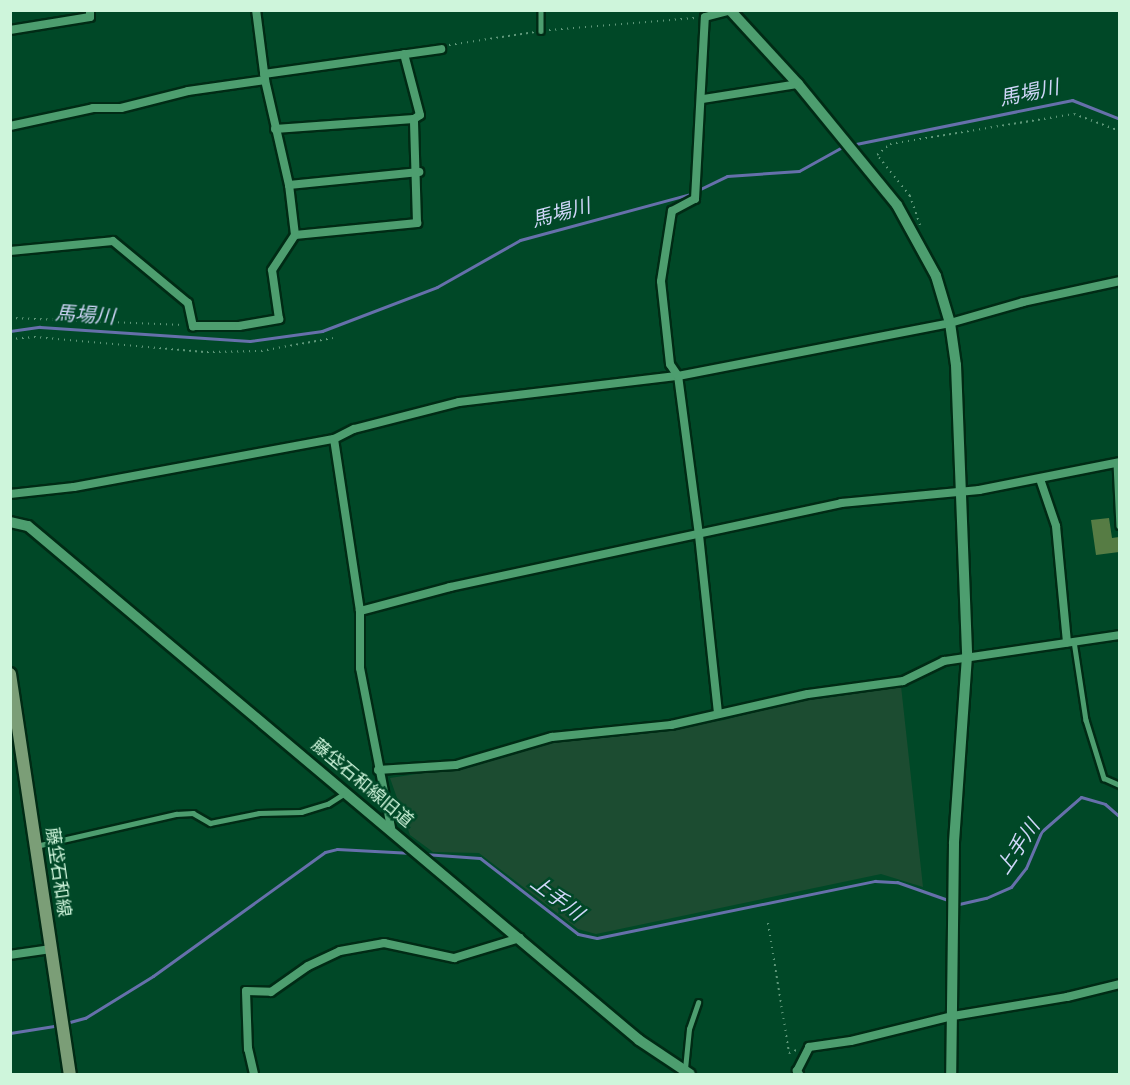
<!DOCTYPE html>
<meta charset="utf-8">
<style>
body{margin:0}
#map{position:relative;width:1130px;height:1085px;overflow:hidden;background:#004827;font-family:"Roboto Condensed","Noto Sans JP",sans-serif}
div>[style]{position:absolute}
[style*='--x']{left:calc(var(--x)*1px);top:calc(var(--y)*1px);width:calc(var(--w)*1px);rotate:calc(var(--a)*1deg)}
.built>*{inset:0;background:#1c4c31}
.stream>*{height:3px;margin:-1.5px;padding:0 1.5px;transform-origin:1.5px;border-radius:1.5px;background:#6670ab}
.building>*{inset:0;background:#567c44}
.path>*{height:2px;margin-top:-1px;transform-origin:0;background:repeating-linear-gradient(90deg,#5e9779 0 1.5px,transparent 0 6px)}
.roads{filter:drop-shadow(2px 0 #002b15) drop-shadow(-2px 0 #002b15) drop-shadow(0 2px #002b15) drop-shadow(0 -2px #002b15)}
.service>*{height:4.5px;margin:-2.25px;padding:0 2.25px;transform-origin:2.25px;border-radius:2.25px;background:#4d9e6f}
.minor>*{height:8px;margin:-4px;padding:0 4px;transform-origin:4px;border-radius:4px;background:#4d9e6f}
.tertiary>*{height:10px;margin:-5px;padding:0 5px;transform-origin:5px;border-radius:5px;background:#4d9e6f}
.secondary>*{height:12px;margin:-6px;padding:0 6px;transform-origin:6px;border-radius:6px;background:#7b9e77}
span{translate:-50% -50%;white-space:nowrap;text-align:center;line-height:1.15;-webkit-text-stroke:5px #004827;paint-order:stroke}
.street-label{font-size:18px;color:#cef5db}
.water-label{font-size:20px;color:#cfd6f9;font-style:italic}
.frame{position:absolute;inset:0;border:12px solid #cef5db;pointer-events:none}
</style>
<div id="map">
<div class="built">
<i style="clip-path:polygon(901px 686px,923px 887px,881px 874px,596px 934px,578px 929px,479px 853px,433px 852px,410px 835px,390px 778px,463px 767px,555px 742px,652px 732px,724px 720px,811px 697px)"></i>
</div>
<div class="stream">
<i style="--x:851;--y:145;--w:226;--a:-11.5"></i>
<i style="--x:1072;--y:100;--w:52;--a:21.6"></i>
<i style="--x:10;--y:331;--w:30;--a:-8"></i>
<i style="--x:40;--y:327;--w:210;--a:3.8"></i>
<i style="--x:250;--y:341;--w:73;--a:-7.9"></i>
<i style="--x:322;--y:331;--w:123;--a:-20.9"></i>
<i style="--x:437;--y:287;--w:95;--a:-29.5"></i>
<i style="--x:520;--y:240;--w:176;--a:-15.1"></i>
<i style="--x:690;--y:194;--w:41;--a:-25.9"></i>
<i style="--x:727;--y:176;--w:72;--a:-4"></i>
<i style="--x:799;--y:171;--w:51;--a:-29.1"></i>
<i style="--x:424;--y:854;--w:56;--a:4.1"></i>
<i style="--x:480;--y:858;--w:124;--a:37.8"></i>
<i style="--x:578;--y:934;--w:19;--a:12"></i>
<i style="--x:597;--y:938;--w:284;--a:-11.6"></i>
<i style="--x:875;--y:881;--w:22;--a:3"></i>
<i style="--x:897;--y:882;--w:66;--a:19.5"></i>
<i style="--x:959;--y:904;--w:28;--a:-13"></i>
<i style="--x:986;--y:898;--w:27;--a:-24"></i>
<i style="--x:1011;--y:887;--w:24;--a:-52"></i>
<i style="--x:1026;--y:868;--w:39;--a:-67"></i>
<i style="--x:1041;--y:832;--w:53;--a:-41.2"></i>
<i style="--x:1081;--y:797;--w:25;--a:16"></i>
<i style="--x:1105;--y:804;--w:20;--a:41"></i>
<i style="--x:66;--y:1023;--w:20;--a:-15"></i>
<i style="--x:85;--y:1018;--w:80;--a:-31.7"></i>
<i style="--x:153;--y:976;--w:212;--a:-35.8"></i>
<i style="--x:325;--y:852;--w:12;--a:-14"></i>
<i style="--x:337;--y:849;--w:75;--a:3.1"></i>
<i style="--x:10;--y:1033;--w:51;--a:-9.1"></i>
</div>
<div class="building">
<i style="clip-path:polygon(1109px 518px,1112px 538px,1119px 537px,1119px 552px,1096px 555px,1091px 520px)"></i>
</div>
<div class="path">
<i style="--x:549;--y:30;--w:147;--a:-4.7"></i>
<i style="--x:449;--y:45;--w:87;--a:-8.6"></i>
<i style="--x:920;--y:225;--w:31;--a:-109"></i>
<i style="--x:910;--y:196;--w:53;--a:-128.8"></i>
<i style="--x:877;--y:155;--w:17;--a:-40"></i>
<i style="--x:890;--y:144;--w:186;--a:-9.3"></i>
<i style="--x:1074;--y:114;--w:49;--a:20.3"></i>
<i style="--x:10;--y:318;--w:174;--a:2.3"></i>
<i style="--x:10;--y:339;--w:24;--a:-5"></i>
<i style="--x:34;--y:337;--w:174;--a:5"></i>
<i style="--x:207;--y:352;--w:54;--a:-1.1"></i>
<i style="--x:261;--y:351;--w:73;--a:-10.2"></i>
<i style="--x:768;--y:923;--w:132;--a:80.8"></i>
<i style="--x:789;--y:1053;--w:9;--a:-21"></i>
</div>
<div class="roads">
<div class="service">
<i style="--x:541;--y:10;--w:21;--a:90"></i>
<i style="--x:1116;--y:463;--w:63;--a:87.3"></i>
<i style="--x:1074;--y:641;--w:80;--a:81.4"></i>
<i style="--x:1086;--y:720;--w:61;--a:72.8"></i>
<i style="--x:1104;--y:778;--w:17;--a:24"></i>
<i style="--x:36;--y:846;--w:144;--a:-12.9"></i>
<i style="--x:176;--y:814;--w:17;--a:-3"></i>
<i style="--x:193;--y:813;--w:20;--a:30"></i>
<i style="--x:210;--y:823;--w:50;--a:-11.5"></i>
<i style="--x:259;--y:813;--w:42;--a:-1.4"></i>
<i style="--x:301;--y:812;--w:28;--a:-17"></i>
<i style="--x:328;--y:804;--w:20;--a:-33"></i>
<i style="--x:685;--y:1069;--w:40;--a:-84.3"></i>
<i style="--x:689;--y:1029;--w:28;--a:-71"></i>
</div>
<div class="minor">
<i style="--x:10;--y:30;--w:81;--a:-9.2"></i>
<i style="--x:90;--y:17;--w:7;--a:-90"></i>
<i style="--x:264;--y:74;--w:179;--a:-8"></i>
<i style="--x:703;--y:99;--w:96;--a:-9"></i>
<i style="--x:10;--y:126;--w:85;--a:-12.2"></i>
<i style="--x:93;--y:108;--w:28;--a:0"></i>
<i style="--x:121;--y:108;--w:69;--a:-14.2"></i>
<i style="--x:188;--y:91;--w:78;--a:-8.1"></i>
<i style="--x:275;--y:129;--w:139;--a:-4.1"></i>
<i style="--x:414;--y:119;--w:7;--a:-34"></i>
<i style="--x:420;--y:115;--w:63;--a:-104.7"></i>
<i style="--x:289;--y:185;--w:131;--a:-5.7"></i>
<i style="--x:295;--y:235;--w:123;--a:-5.6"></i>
<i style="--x:417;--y:223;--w:104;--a:-91.7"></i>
<i style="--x:10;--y:251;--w:103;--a:-5.5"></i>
<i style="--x:113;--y:241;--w:97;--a:39.6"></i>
<i style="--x:188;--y:303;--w:24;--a:78"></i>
<i style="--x:193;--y:326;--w:46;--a:0"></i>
<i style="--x:239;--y:326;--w:41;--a:-9.9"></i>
<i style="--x:279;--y:319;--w:49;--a:-98.1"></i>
<i style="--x:272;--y:270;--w:42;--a:-56.7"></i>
<i style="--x:295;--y:235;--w:50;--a:-96.8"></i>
<i style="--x:289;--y:185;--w:108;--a:-102.9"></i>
<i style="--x:265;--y:80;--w:71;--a:-97.3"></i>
<i style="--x:334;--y:439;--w:174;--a:81.4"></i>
<i style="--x:360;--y:611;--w:57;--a:90"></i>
<i style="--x:360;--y:668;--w:163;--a:79"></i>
<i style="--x:1040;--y:479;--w:50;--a:71.2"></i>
<i style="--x:1056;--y:526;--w:117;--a:84.6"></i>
<i style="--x:10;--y:494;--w:64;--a:-6.2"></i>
<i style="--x:74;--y:487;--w:264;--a:-10.5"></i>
<i style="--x:334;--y:439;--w:22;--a:-27"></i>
<i style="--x:354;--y:429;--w:108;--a:-14.4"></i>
<i style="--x:459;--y:402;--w:221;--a:-6.8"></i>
<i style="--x:678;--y:376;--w:277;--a:-11"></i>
<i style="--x:950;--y:323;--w:76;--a:-16"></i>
<i style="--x:1023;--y:302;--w:99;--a:-12.2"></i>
<i style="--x:360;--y:611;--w:93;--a:-14.9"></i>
<i style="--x:450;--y:587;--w:400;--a:-12.1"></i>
<i style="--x:841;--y:503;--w:139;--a:-5.4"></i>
<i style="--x:979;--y:490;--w:144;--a:-11.2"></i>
<i style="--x:718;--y:713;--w:179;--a:-96.1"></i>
<i style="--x:699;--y:535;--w:160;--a:-97.5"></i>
<i style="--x:678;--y:376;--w:14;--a:-124"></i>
<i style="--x:670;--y:364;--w:83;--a:-96.2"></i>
<i style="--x:661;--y:281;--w:71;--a:-81.1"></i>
<i style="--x:672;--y:211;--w:26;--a:-28"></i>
<i style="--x:695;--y:199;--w:182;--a:-86.9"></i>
<i style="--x:705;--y:17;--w:27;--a:-15"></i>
<i style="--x:378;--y:770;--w:78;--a:-3.7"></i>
<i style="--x:456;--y:765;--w:100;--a:-16.3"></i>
<i style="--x:552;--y:737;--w:120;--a:-5.8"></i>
<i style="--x:671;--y:725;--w:140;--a:-12.8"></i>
<i style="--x:808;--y:694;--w:96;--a:-7.8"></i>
<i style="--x:903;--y:681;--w:46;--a:-26"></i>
<i style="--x:944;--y:661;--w:178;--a:-8.4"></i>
<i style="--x:10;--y:955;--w:41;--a:-8.3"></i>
<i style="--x:254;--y:1074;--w:26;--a:-103"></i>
<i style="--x:248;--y:1049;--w:58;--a:-92"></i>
<i style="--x:246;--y:991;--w:25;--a:2"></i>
<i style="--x:271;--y:992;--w:45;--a:-35.1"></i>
<i style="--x:308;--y:966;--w:35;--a:-25"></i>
<i style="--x:340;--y:951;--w:45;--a:-10.3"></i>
<i style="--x:384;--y:943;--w:72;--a:12.1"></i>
<i style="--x:454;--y:958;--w:69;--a:-16.9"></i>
<i style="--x:799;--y:1074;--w:4;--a:-124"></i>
<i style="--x:797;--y:1071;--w:27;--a:-63"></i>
<i style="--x:809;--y:1047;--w:42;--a:-8.1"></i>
<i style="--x:851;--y:1041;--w:105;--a:-13.8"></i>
<i style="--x:953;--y:1016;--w:116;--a:-9.5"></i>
<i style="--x:1067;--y:997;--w:55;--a:-13.8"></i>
</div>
<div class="tertiary">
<i style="--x:730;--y:10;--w:100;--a:47.4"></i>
<i style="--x:798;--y:84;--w:156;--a:50.7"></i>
<i style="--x:897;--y:205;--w:81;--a:61.2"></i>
<i style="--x:936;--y:276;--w:49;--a:73.4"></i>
<i style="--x:950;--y:323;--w:42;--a:81.9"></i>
<i style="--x:956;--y:365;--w:291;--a:87.8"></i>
<i style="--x:967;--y:656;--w:188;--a:94"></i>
<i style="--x:954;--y:844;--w:230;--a:90.7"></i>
<i style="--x:10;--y:522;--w:18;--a:13"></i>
<i style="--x:28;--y:526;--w:798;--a:40.07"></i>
<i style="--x:639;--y:1040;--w:61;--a:33.7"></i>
</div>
<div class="secondary">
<i style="--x:10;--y:674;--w:404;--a:81.5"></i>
</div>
</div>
<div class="street-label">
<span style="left:362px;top:783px;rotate:40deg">藤垈石和線旧道</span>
<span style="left:58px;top:872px;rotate:82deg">藤垈石和線</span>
</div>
<div class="water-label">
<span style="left:1029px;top:93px;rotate:-12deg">馬場川</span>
<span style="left:561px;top:213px;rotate:-15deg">馬場川</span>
<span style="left:85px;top:315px;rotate:4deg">馬場川</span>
<span style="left:1018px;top:847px;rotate:-56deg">上手川</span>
<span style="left:557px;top:898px;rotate:37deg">上手川</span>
</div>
<div class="frame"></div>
</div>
